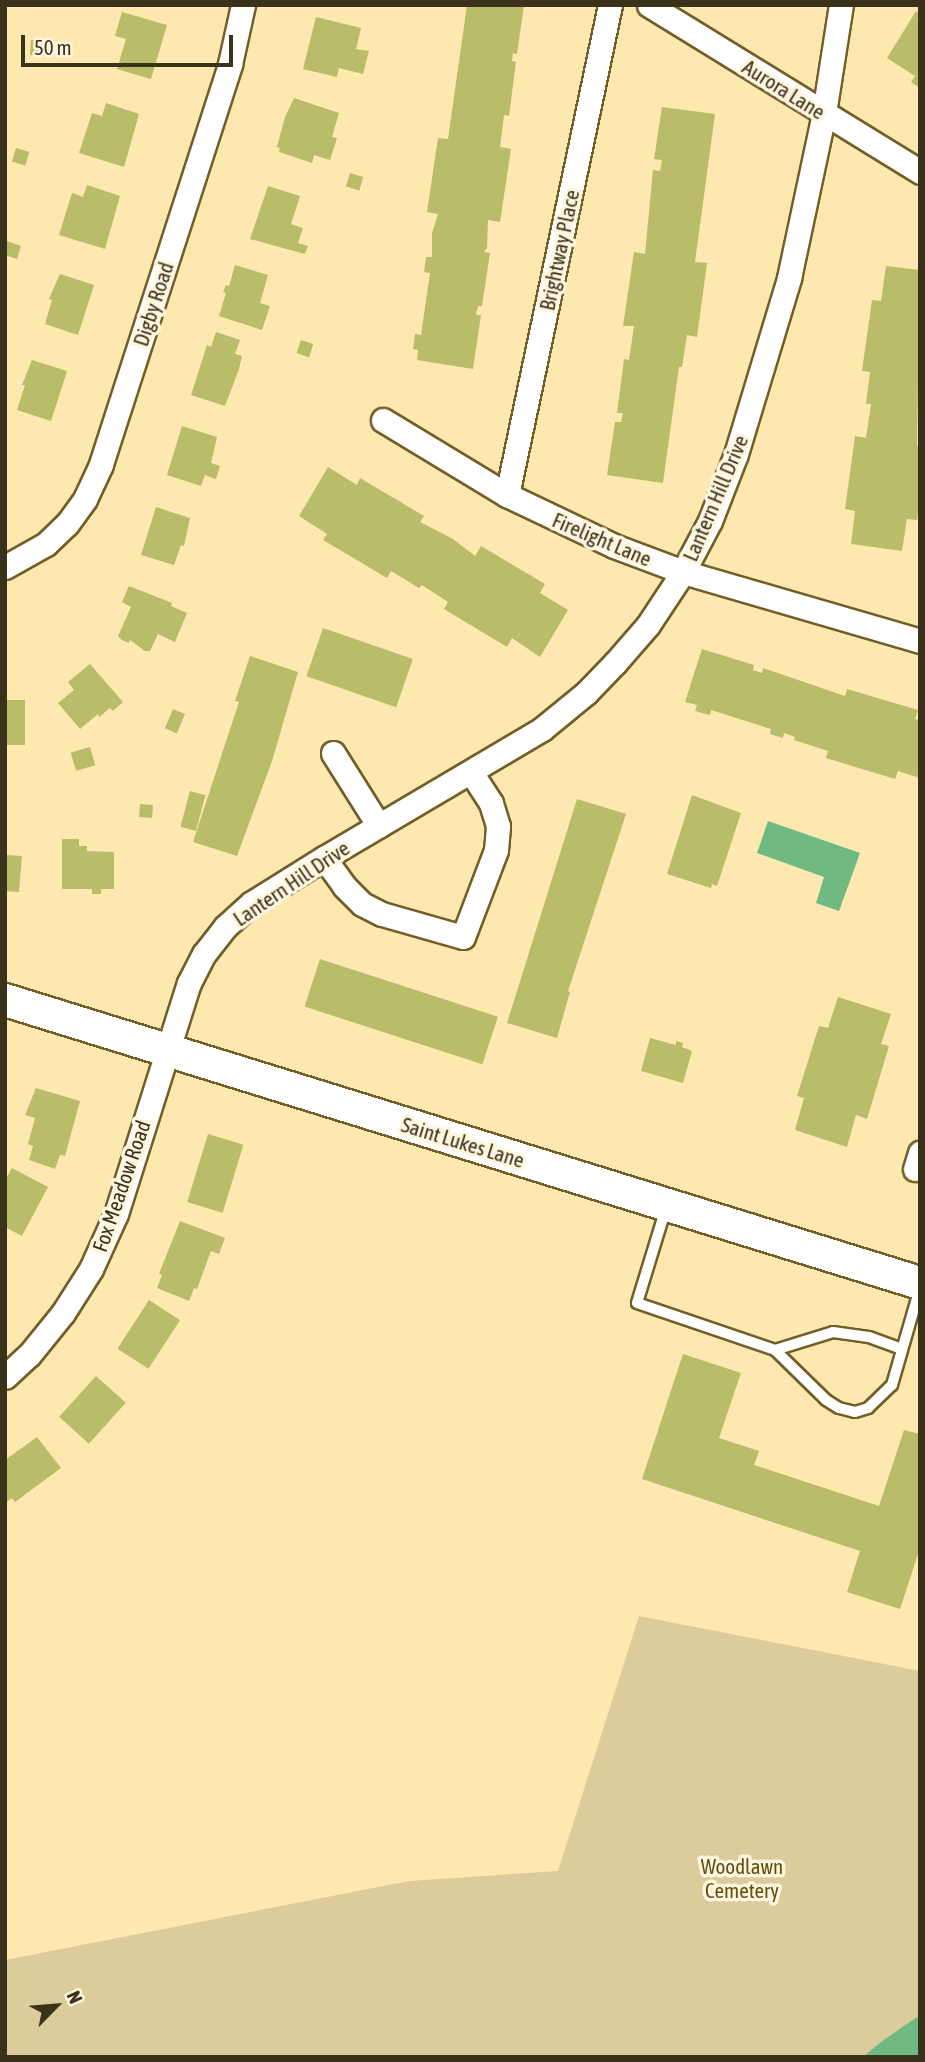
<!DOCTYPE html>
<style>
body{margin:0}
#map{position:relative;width:925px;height:2062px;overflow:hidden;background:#fde8af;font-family:"Asap Condensed",sans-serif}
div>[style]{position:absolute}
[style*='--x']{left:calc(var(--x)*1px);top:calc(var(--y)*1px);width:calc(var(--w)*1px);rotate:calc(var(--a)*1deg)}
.green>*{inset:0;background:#dccb9b}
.water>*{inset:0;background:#71b982}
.building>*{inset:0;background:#b9bc68;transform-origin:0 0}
.roads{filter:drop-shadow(2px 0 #725f28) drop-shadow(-2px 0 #725f28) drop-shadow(0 2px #725f28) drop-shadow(0 -2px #725f28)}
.lane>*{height:10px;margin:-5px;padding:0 5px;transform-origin:5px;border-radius:5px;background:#fff}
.street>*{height:23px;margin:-11.5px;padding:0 11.5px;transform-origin:11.5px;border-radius:11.5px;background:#fff}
.secondary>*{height:32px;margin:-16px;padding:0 16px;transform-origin:16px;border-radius:16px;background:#fff}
span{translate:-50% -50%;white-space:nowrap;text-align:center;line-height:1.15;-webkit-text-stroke:7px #fff6e0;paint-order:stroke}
.street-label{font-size:21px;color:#3a321b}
.park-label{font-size:21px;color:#624e0d}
.frame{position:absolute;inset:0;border:7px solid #3a321b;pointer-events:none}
.north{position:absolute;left:21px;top:1971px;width:70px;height:70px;-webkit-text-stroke:5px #fff6e0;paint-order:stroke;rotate:65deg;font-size:19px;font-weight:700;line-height:28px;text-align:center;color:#3a321b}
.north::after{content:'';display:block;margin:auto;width:24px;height:32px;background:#3a321b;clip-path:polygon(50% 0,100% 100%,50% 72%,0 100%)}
.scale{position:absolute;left:21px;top:35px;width:212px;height:32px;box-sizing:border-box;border:4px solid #3a321b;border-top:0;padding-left:9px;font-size:21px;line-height:24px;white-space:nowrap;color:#3a321b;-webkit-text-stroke:5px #fff6e0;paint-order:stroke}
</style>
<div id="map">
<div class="green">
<i style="clip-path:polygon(639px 1616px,920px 1671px,920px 2057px,5px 2057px,5px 1960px,409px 1881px,558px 1871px)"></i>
</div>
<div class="water">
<i style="clip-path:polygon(768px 821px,860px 853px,839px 911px,816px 903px,824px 877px,757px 853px)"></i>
<i style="clip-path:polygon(920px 2015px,920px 2057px,863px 2057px,881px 2042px)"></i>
</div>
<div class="building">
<i style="clip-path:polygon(467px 5px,524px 5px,517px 54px,513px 53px,512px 61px,516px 62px,509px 116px,504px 115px,500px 147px,511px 149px,500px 222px,488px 220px,487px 248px,484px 252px,490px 253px,482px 306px,478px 306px,476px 315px,481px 315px,473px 369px,417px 360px,418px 350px,413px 349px,415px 334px,421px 335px,430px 273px,424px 272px,426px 257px,432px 257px,432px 233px,438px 214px,427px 212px,438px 138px,448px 139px)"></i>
<i style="clip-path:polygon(916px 11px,920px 14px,920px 88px,911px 82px,915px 76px,887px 58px)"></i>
<i style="clip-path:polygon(122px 12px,167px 25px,151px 79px,117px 69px,126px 39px,115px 36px)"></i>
<i style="clip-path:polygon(316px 17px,361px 28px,356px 49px,369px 51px,363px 74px,339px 68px,337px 77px,303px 69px)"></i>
<i style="left:31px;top:40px;width:14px;height:15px;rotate:4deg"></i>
<i style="clip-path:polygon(294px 98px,339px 113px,332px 137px,337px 138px,330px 160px,314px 155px,312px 163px,279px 152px,280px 148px,277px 147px,285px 117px)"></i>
<i style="clip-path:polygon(106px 103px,139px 114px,124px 167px,79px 153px,92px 113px,102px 116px)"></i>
<i style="clip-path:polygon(662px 107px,715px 114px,695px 262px,707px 263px,697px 337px,687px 335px,682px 367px,679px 367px,663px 483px,607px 475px,615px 422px,621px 422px,623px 413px,617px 413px,624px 359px,629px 360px,634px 326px,623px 326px,634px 252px,645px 254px,653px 170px,660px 171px,662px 160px,654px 159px)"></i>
<i style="left:16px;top:148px;width:14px;height:14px;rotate:17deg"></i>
<i style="left:350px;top:173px;width:14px;height:14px;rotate:17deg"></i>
<i style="clip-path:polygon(87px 185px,120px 196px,105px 249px,59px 235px,72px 193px,83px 197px)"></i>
<i style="clip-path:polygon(268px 186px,300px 196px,291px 224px,303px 228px,298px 243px,308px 246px,305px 254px,250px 239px)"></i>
<i style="clip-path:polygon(7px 241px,21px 246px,17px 259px,5px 255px)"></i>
<i style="clip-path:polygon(235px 265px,268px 275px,260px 303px,270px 306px,262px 330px,219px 316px,226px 293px,223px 292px,226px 285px,229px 286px)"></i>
<i style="clip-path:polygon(886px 266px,920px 270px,917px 445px,920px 446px,920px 501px,917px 520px,907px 519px,902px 551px,851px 544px,855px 511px,845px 509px,855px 436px,866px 438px,871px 404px,866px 404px,870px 372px,862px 371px,872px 300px,881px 301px)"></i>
<i style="clip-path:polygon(60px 274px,94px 285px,78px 335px,45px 324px,52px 300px,49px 299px)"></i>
<i style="clip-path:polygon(216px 332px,240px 340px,235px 354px,242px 356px,239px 369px,225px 406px,191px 395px,207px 345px,211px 347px)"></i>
<i style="left:301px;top:340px;width:13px;height:14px;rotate:18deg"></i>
<i style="clip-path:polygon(32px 360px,67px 371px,51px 421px,17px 410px,25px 385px,22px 385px)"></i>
<i style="clip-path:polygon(182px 426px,217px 437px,211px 463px,220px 466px,216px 479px,205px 475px,201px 486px,167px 475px)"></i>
<i style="clip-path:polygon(328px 467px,357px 485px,360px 478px,424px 516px,420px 522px,453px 539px,475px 556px,481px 546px,545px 584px,540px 593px,568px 610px,540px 657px,512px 638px,507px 647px,444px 609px,448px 602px,422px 585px,419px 588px,391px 571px,387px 578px,323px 540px,327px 534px,299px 516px)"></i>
<i style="clip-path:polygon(156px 507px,190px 518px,184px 546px,181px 545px,174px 565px,141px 555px)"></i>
<i style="clip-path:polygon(129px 586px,172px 603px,171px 606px,187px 613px,175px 642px,158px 634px,150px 651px,145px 651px,130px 640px,129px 643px,122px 640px,118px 636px,131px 607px,122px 602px)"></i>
<i style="left:323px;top:628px;width:95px;height:51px;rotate:19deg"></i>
<i style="clip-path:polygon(702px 649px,754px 665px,753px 670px,762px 673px,763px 668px,845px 696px,847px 689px,918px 710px,915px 719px,920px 720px,920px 778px,898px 771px,895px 779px,826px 758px,828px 751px,794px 740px,795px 737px,784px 733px,783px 738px,770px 734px,771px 729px,711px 710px,710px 715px,695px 711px,697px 705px,685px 702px)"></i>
<i style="clip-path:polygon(250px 656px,298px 672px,272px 761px,237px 856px,193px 842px,239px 702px,235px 701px)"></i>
<i style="clip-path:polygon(90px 664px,123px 702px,113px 711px,110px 708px,99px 717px,98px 714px,80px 729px,58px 703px,74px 690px,68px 682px)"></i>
<i style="left:5px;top:700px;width:20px;height:45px"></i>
<i style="left:173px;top:709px;width:13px;height:21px;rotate:23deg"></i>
<i style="left:90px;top:747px;width:19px;height:20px;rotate:74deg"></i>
<i style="left:190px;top:791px;width:16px;height:37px;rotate:15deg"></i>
<i style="clip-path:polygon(692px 795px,741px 813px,717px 886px,712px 884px,711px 888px,667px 874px)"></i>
<i style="clip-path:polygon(577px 799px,626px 814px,568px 991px,570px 992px,557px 1038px,507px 1023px)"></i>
<i style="left:140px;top:804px;width:13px;height:13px;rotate:4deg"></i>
<i style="clip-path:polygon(62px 839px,79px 839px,79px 846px,87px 846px,87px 851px,114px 852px,114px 889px,101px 889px,101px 894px,92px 894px,92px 889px,62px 889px)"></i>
<i style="clip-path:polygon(5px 855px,22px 856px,19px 892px,5px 891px)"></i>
<i style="left:320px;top:959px;width:187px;height:50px;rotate:18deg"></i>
<i style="clip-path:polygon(838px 997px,891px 1014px,881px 1044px,889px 1046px,867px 1119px,856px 1115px,847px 1147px,795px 1130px,804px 1098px,797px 1096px,819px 1026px,828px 1028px)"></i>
<i style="clip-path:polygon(650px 1038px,676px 1045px,676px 1041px,683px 1043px,682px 1047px,692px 1051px,683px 1083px,641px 1071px)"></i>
<i style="clip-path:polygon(36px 1088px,80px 1101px,65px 1156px,60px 1155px,55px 1169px,29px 1160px,33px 1146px,28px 1144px,35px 1118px,25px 1115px)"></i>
<i style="left:208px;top:1134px;width:37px;height:71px;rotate:17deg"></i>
<i style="clip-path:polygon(12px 1168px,48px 1187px,22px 1236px,5px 1227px,5px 1181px)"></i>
<i style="clip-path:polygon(180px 1221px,225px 1238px,219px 1254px,211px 1251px,197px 1289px,194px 1288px,189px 1301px,157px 1288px,162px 1275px,159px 1274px)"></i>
<i style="left:149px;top:1300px;width:37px;height:58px;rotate:33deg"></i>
<i style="clip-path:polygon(683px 1354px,741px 1373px,719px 1438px,759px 1451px,754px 1465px,879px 1506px,904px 1430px,920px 1434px,920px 1548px,900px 1609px,847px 1592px,860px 1551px,642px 1479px)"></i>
<i style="left:96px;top:1376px;width:40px;height:55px;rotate:42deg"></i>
<i style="clip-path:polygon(37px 1437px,61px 1468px,15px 1502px,12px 1498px,5px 1503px,5px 1460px)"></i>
</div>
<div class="roads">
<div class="lane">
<i style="--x:666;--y:1208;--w:99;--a:107"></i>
<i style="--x:637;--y:1303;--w:146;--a:18.8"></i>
<i style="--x:775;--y:1350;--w:71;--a:44.4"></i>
<i style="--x:826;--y:1400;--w:15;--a:32"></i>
<i style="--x:839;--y:1408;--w:16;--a:14"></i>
<i style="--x:855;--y:1412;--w:14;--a:-17"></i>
<i style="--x:868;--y:1408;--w:33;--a:-44"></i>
<i style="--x:892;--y:1385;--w:101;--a:-73.9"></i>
<i style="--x:775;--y:1350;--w:61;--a:-17.2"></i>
<i style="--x:833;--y:1332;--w:36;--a:8"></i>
<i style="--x:869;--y:1337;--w:35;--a:20"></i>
</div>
<div class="street">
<i style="--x:649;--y:5;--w:318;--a:31.6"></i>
<i style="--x:383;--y:420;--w:145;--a:31.2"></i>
<i style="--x:507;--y:495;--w:119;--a:25.5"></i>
<i style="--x:614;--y:546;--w:74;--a:20.6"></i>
<i style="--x:683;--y:572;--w:247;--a:16.2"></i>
<i style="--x:507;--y:495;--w:501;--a:-78.13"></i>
<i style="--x:5;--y:567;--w:47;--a:-29.3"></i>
<i style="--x:46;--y:544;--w:29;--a:-44"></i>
<i style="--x:67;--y:524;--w:31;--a:-54"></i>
<i style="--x:85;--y:499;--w:38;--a:-65"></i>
<i style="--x:101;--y:464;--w:420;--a:-72.1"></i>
<i style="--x:230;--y:64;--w:60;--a:-77.6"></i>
<i style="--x:333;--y:753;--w:86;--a:57.8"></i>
<i style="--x:324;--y:858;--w:34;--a:54"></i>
<i style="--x:344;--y:886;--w:25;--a:45"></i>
<i style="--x:362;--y:904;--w:22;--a:27"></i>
<i style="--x:382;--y:914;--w:84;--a:15.9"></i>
<i style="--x:463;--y:937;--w:93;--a:-69.2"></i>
<i style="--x:496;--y:850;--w:24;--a:-85"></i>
<i style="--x:498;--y:826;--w:24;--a:-107"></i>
<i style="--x:491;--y:803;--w:37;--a:-123"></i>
<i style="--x:915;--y:1169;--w:17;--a:-73"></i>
<i style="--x:5;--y:1377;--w:33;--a:-43"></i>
<i style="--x:29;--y:1355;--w:54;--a:-51"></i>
<i style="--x:63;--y:1313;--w:52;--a:-57.5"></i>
<i style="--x:91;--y:1269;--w:60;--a:-65.6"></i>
<i style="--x:116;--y:1214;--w:242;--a:-72.5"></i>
<i style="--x:189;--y:983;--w:33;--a:-63"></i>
<i style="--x:204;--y:954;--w:34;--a:-52"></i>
<i style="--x:225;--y:927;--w:36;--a:-42"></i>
<i style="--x:252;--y:903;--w:85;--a:-32"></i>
<i style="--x:324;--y:858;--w:253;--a:-30.6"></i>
<i style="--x:542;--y:729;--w:57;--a:-39.3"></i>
<i style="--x:586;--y:693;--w:42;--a:-46"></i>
<i style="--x:615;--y:663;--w:50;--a:-49"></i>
<i style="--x:648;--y:625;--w:64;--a:-56.6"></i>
<i style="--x:683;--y:572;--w:58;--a:-62.1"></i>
<i style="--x:710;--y:521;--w:72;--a:-68.8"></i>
<i style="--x:736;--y:454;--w:184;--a:-73.2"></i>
<i style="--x:789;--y:278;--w:169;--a:-78"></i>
<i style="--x:824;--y:113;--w:109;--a:-81.1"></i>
</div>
<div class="secondary">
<i style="--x:5;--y:1000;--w:958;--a:17.19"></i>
</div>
</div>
<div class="street-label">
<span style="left:784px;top:89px;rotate:32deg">Aurora Lane</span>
<span style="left:559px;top:250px;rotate:-78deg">Brightway Place</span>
<span style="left:153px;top:304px;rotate:-72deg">Digby Road</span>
<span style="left:715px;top:498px;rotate:-67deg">Lantern Hill Drive</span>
<span style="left:602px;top:539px;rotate:23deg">Firelight Lane</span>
<span style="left:291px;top:883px;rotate:-34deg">Lantern Hill Drive</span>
<span style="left:463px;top:1142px;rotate:17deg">Saint Lukes Lane</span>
<span style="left:121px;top:1186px;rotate:-71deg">Fox Meadow Road</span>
</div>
<div class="park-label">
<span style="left:742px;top:1878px">Woodlawn<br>Cemetery</span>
</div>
<div class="frame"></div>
<div class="north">N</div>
<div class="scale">50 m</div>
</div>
